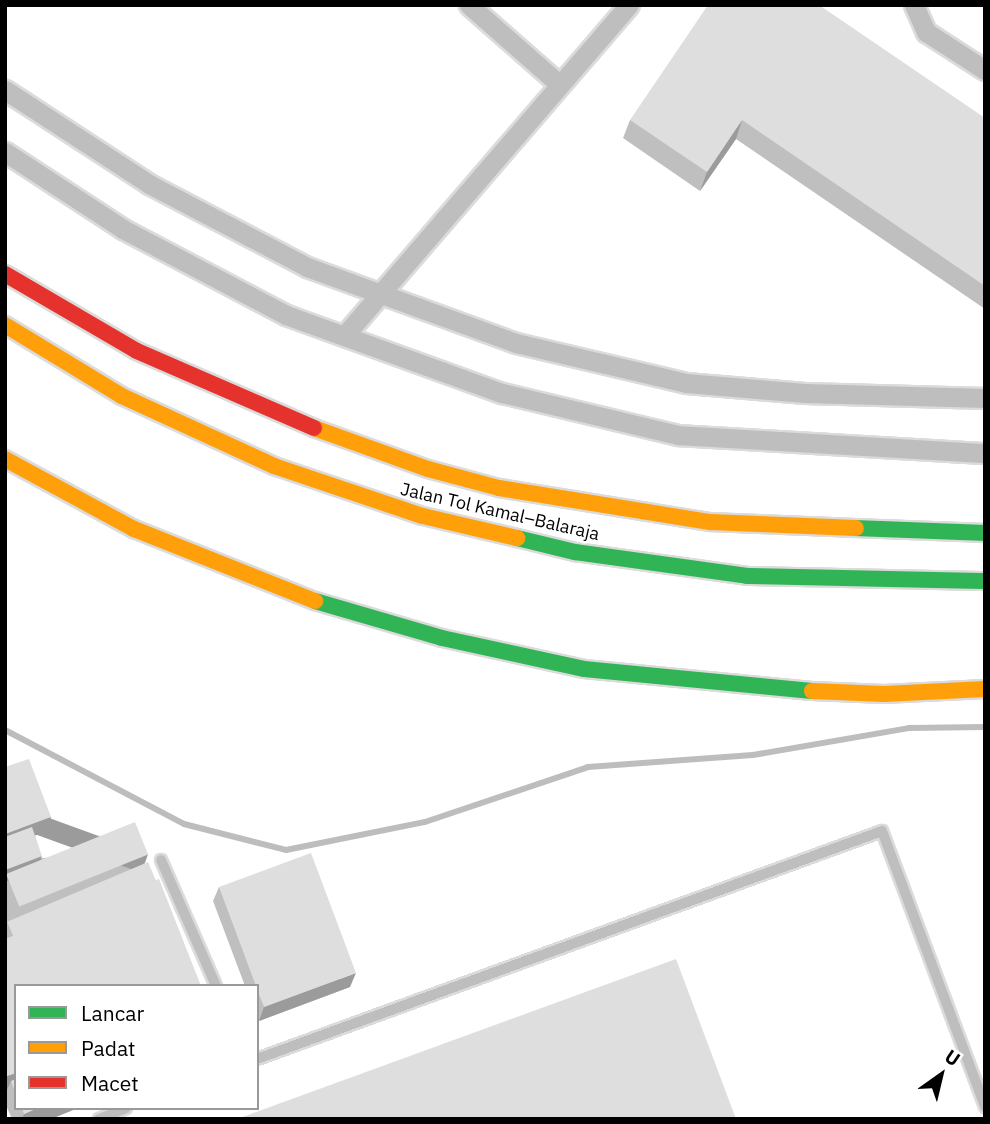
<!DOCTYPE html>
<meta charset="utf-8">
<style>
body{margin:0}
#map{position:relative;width:990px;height:1124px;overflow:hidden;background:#fff;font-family:"IBM Plex Sans",sans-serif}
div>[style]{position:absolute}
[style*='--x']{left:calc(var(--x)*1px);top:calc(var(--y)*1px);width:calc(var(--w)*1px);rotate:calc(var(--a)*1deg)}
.stream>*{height:6px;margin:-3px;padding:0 3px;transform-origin:3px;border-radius:3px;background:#bdbdbd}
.roads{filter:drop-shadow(2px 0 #dbdbdb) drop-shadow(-2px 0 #dbdbdb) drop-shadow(0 2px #dbdbdb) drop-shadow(0 -2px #dbdbdb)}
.lane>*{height:10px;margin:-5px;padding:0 5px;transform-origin:5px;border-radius:5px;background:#bebebe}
.street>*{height:19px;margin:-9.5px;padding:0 9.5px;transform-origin:9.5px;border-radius:9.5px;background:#bebebe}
.fast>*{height:16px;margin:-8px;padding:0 8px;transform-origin:8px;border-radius:8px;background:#30b455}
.slow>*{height:16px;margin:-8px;padding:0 8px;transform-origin:8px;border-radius:8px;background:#ff9f0a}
.jam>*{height:16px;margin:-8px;padding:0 8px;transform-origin:8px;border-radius:8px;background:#e5322d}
.wall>*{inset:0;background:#bfbfbf}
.shaded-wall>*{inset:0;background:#9b9b9b;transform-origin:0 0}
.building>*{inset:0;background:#dedede;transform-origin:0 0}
span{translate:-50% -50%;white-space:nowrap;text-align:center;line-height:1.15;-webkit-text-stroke:5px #fff;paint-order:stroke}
.street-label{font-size:18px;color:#000}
.frame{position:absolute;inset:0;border:7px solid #000;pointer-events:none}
.legend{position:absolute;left:14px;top:984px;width:245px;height:126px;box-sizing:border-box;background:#fff;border:2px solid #999;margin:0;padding:9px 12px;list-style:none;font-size:21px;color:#000}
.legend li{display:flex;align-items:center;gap:14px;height:35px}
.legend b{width:35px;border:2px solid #999}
.north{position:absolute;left:906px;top:1040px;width:70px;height:70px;-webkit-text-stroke:5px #fff;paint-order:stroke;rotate:34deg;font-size:19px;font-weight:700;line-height:28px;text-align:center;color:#000}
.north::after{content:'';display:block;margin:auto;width:24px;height:32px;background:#000;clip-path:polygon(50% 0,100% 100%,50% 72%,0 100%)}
</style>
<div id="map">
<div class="stream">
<i style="--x:5;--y:730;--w:202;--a:27.7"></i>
<i style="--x:184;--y:824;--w:105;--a:14.3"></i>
<i style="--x:286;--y:850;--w:142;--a:-11.4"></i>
<i style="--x:425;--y:822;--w:172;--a:-18.6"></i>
<i style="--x:588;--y:767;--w:165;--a:-4.2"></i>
<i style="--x:753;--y:755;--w:158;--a:-9.8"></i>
<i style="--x:909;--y:728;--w:76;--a:-0.8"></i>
</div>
<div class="roads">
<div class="lane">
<i style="--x:161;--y:860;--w:137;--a:66.4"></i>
<i style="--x:257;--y:1059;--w:665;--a:-20.04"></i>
<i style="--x:882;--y:831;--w:295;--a:69.5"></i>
<i style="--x:99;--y:1119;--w:29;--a:-22"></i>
</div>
<div class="street">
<i style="--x:469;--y:5;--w:120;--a:41.3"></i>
<i style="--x:914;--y:5;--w:30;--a:66"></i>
<i style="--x:926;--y:32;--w:70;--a:32.8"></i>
<i style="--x:5;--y:90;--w:172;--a:33.1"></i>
<i style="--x:149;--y:184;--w:178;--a:27.7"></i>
<i style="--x:307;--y:267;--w:222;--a:20"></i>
<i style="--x:516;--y:343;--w:175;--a:13.2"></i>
<i style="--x:686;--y:383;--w:119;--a:4.8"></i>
<i style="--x:805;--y:393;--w:180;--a:1.6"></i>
<i style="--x:5;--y:152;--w:141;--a:33.1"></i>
<i style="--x:123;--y:229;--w:184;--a:27.8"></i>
<i style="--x:286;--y:315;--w:230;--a:19.9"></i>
<i style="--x:502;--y:393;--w:181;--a:13.4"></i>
<i style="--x:678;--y:435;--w:308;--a:3.4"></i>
<i style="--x:344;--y:336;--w:437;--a:-49.3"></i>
</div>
<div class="fast">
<i style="--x:856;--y:528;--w:129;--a:2.2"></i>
<i style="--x:517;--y:538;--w:60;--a:13.6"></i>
<i style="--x:575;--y:552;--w:174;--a:7.9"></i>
<i style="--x:747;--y:576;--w:238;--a:1.2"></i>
<i style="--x:315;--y:601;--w:132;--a:16.2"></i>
<i style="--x:442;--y:638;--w:145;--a:12.3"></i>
<i style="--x:584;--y:669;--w:229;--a:5.5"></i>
</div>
<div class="slow">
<i style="--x:5;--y:325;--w:137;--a:31.3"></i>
<i style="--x:122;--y:396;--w:167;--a:24.7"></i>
<i style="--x:274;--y:466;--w:157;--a:18.6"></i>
<i style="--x:423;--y:516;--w:97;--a:13.2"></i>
<i style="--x:314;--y:428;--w:121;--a:19.8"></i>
<i style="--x:428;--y:469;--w:73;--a:15"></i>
<i style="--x:499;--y:488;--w:214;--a:9.2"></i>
<i style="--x:710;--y:522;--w:146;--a:2.4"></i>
<i style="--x:5;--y:459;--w:147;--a:28.5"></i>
<i style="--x:134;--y:529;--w:195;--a:21.7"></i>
<i style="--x:812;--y:691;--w:72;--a:2.4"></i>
<i style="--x:884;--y:694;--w:101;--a:-2.8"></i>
</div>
<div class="jam">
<i style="--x:5;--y:274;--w:153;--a:30.3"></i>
<i style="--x:137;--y:351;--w:193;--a:23.5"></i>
</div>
</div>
<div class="wall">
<i style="clip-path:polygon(985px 118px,985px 309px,736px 139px,700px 191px,623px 138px,630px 120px)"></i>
<i style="clip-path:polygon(5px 767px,51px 817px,45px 832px,35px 835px,41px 858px,148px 854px,145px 863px,16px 986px,16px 1108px,78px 1108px,51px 1119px,12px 1119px,5px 1103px,6px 1092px,5px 1093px)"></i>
<i style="clip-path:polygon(219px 887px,350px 987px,259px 1021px,257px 1017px,257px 986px,245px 986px,213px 901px)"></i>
</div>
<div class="shaded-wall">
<i style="clip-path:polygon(742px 120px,736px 139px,700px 191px,707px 172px)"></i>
<i style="clip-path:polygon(51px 817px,45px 832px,5px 846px,5px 834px)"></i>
<i style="left:148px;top:854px;width:20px;height:154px;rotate:110deg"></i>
<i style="clip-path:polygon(42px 856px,37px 870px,5px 882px,5px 870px)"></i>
<i style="clip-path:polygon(356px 973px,350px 987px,259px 1021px,264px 1007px)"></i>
<i style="clip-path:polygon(16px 1073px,16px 1089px,11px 1081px,6px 1092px,5px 1093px,5px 1081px,7px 1076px)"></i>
<i style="clip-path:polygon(38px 1108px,78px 1108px,51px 1119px,22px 1119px,24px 1114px)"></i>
</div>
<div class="building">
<i style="clip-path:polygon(708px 5px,819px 5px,985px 118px,985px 286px,742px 120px,707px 172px,630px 120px)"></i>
<i style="clip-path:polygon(29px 759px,51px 817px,5px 834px,5px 767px)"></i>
<i style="left:135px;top:822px;width:35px;height:139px;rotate:68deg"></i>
<i style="clip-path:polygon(32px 827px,42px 856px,5px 870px,5px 837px)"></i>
<i style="clip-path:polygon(311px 853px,356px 973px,264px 1007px,257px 989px,257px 986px,256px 986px,219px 887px)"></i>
<i style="left:148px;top:862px;width:21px;height:153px;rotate:67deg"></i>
<i style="clip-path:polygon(159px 879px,201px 986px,16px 986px,16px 1073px,7px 1076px,5px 1071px,5px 939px)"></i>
<i style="clip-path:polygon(676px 959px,736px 1119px,237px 1119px)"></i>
<i style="clip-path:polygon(16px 1079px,16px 1094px,11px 1081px)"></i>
<i style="clip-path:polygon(22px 1108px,38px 1108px,24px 1114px)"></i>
</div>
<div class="street-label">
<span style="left:500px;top:512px;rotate:13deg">Jalan Tol Kamal–Balaraja</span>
</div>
<div class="frame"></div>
<ul class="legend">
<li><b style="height:9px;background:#30b455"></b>Lancar</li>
<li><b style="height:9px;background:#ff9f0a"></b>Padat</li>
<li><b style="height:9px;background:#e5322d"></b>Macet</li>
</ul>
<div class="north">U</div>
</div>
